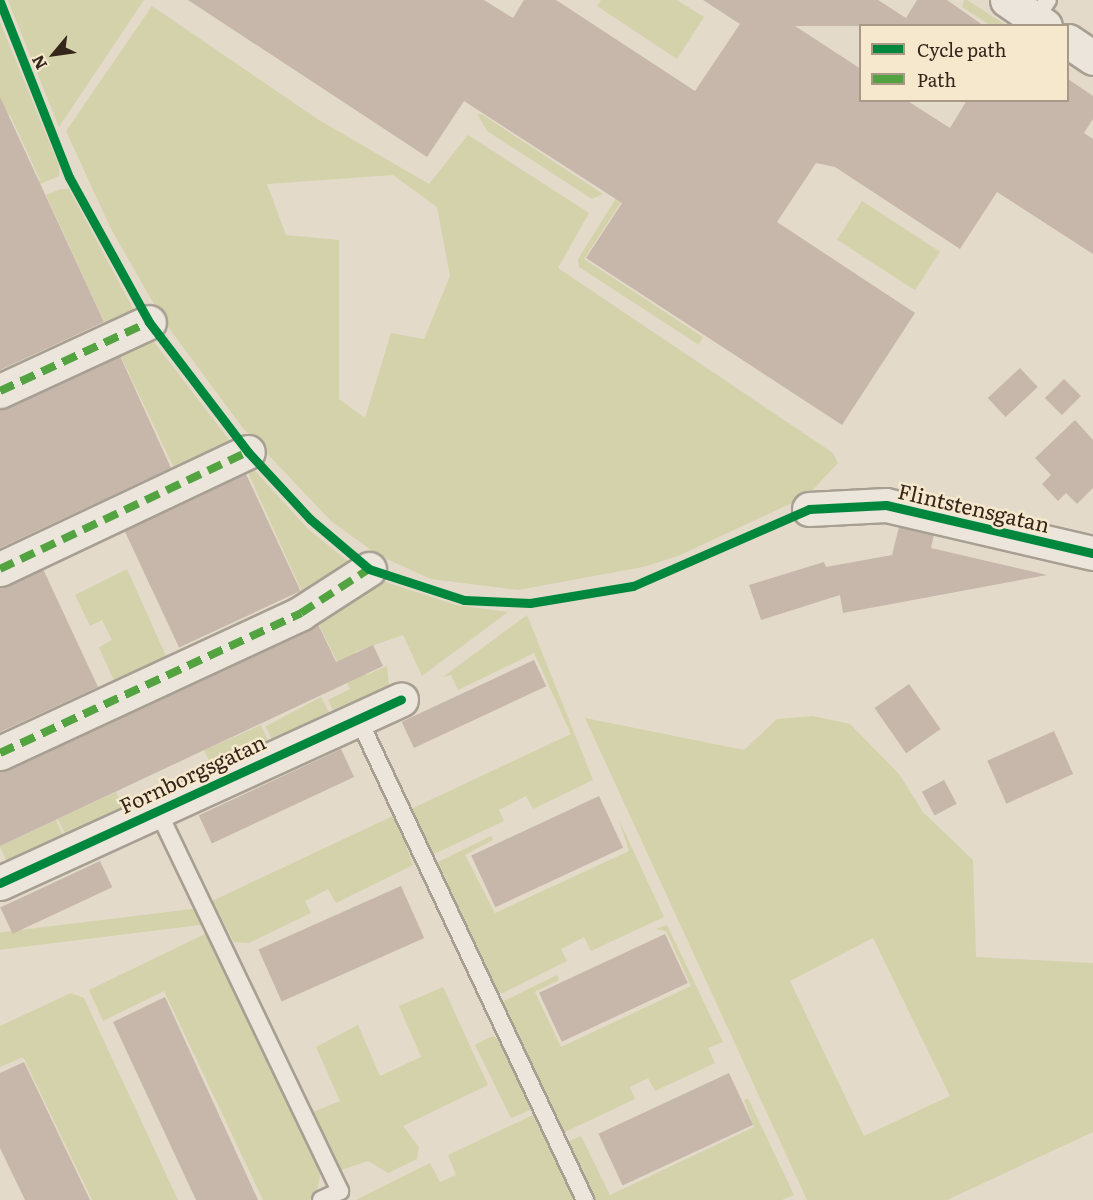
<!DOCTYPE html>
<style>
body{margin:0}
#map{position:relative;width:1093px;height:1200px;overflow:hidden;background:#e3dac9;font-family:Literata,serif}
div>[style]{position:absolute}
[style*='--x']{left:calc(var(--x)*1px);top:calc(var(--y)*1px);width:calc(var(--w)*1px);rotate:calc(var(--a)*1deg)}
.green>*{inset:0;background:#d4d2ab;transform-origin:0 0}
.building>*{inset:0;background:#c6b7aa;transform-origin:0 0}
.roads{filter:drop-shadow(2px 0 #a89f93) drop-shadow(-2px 0 #a89f93) drop-shadow(0 2px #a89f93) drop-shadow(0 -2px #a89f93)}
.service>*{height:16px;margin:-8px;padding:0 8px;transform-origin:8px;border-radius:8px;background:#ebe5db}
.minor>*{height:33px;margin:-16.5px;padding:0 16.5px;transform-origin:16.5px;border-radius:16.5px;background:#ebe5db}
.quiet>*{height:8px;margin-top:-4px;transform-origin:0;background:repeating-linear-gradient(90deg,#53a340 0 15px,transparent 0 23px)}
.cycleway>*{height:9px;margin:-4.5px;padding:0 4.5px;transform-origin:4.5px;border-radius:4.5px;background:#00873e}
span{translate:-50% -50%;white-space:nowrap;text-align:center;line-height:1.15;-webkit-text-stroke:5px #f5e8cd;paint-order:stroke}
.street-label{font-size:21px;color:#35261b}
.legend{position:absolute;left:859px;top:24px;width:210px;height:78px;box-sizing:border-box;background:#f5e8cd;border:2px solid #a89a86;margin:0;padding:8px 10px;list-style:none;font-size:18px;color:#35261b}
.legend li{display:flex;align-items:center;gap:12px;height:30px}
.legend b{width:30px;border:2px solid #a89a86}
.north{position:absolute;left:24px;top:24px;width:60px;height:60px;-webkit-text-stroke:4px #f5e8cd;paint-order:stroke;rotate:241deg;font-size:16px;font-weight:700;line-height:24px;text-align:center;color:#35261b}
.north::after{content:'';display:block;margin:auto;width:21px;height:27px;background:#35261b;clip-path:polygon(50% 0,100% 100%,50% 72%,0 100%)}
</style>
<div id="map">
<div class="green">
<i style="clip-path:polygon(8px 0,144px 0,59px 127px,9px 3px)"></i>
<i style="clip-path:polygon(601px 0,677px 0,704px 17px,677px 59px,597px 6px)"></i>
<i style="clip-path:polygon(964px 0,967px 0,1006px 25px,990px 25px,962px 7px)"></i>
<i style="clip-path:polygon(evenodd,152px 6px,319px 120px,429px 184px,468px 135px,589px 213px,558px 268px,833px 453px,838px 463px,807px 496px,678px 556px,643px 567px,518px 590px,431px 579px,378px 555px,331px 521px,242px 427px,163px 320px,110px 227px,66px 131px,152px 6px,393px 175px,437px 207px,450px 276px,424px 339px,391px 333px,365px 418px,339px 399px,339px 240px,286px 235px,267px 184px,393px 175px)"></i>
<i style="clip-path:polygon(0 22px,59px 166px,59px 176px,22px 192px,40px 180px,10px 115px,0 119px)"></i>
<i style="clip-path:polygon(477px 114px,483px 115px,603px 194px,592px 199px,487px 131px)"></i>
<i style="clip-path:polygon(61px 189px,69px 189px,136px 314px,110px 334px,46px 195px)"></i>
<i style="clip-path:polygon(620px 192px,625px 196px,584px 259px,703px 337px,699px 345px,579px 267px,578px 259px)"></i>
<i style="left:862px;top:201px;width:93px;height:46px;rotate:33deg"></i>
<i style="clip-path:polygon(148px 334px,233px 445px,180px 481px,115px 344px)"></i>
<i style="clip-path:polygon(249px 464px,308px 529px,350px 563px,307px 603px,245px 466px)"></i>
<i style="clip-path:polygon(127px 569px,166px 656px,114px 681px,99px 647px,112px 640px,102px 620px,90px 626px,75px 595px)"></i>
<i style="clip-path:polygon(373px 578px,456px 605px,508px 612px,422px 676px,403px 635px,355px 652px,366px 675px,387px 666px,389px 687px,335px 714px,328px 700px,350px 689px,314px 614px)"></i>
<i style="clip-path:polygon(527px 615px,593px 780px,533px 809px,526px 796px,499px 810px,504px 821px,434px 854px,411px 809px,571px 734px,534px 653px,458px 690px,451px 675px,443px 677px)"></i>
<i style="left:321px;top:697px;width:19px;height:63px;rotate:62deg"></i>
<i style="clip-path:polygon(evenodd,813px 716px,850px 724px,899px 774px,923px 812px,973px 860px,976px 957px,1093px 963px,1093px 1132px,947px 1200px,807px 1200px,585px 718px,744px 750px,777px 719px,813px 716px,873px 938px,950px 1096px,864px 1136px,790px 981px,873px 938px)"></i>
<i style="left:261px;top:725px;width:20px;height:62px;rotate:66deg"></i>
<i style="left:116px;top:792px;width:21px;height:64px;rotate:65deg"></i>
<i style="clip-path:polygon(395px 815px,413px 865px,336px 903px,328px 889px,305px 901px,311px 913px,249px 943px,234px 942px,212px 901px)"></i>
<i style="left:56px;top:820px;width:21px;height:62px;rotate:65deg"></i>
<i style="clip-path:polygon(619px 820px,664px 917px,591px 951px,584px 937px,561px 949px,567px 961px,503px 993px,497px 992px,438px 862px,491px 836px,493px 840px,465px 855px,495px 913px,629px 851px)"></i>
<i style="left:200px;top:908px;width:17px;height:220px;rotate:83deg"></i>
<i style="clip-path:polygon(667px 925px,723px 1042px,708px 1048px,715px 1063px,655px 1091px,648px 1078px,630px 1087px,635px 1099px,563px 1133px,502px 1002px,557px 975px,559px 980px,535px 992px,561px 1047px,691px 986px,666px 931px,656px 929px)"></i>
<i style="clip-path:polygon(209px 932px,321px 1169px,317px 1193px,310px 1200px,263px 1200px,164px 991px,103px 1021px,89px 990px)"></i>
<i style="clip-path:polygon(443px 987px,488px 1085px,403px 1126px,419px 1147px,417px 1159px,388px 1173px,368px 1161px,341px 1170px,313px 1112px,340px 1101px,316px 1047px,358px 1025px,380px 1076px,421px 1057px,399px 1006px)"></i>
<i style="clip-path:polygon(71px 993px,84px 998px,178px 1200px,92px 1200px,23px 1057px,0 1067px,0 1026px)"></i>
<i style="clip-path:polygon(492px 1036px,500px 1040px,533px 1109px,511px 1118px,475px 1045px)"></i>
<i style="clip-path:polygon(748px 1098px,794px 1195px,782px 1200px,594px 1200px,567px 1142px,581px 1136px,610px 1195px,754px 1127px,744px 1100px)"></i>
<i style="clip-path:polygon(533px 1115px,575px 1200px,356px 1200px,430px 1163px,440px 1182px,456px 1175px,448px 1155px)"></i>
</div>
<div class="building">
<i style="clip-path:polygon(188px 0,484px 0,513px 18px,524px 0,556px 0,695px 91px,740px 24px,703px 0,878px 0,906px 18px,917px 0,947px 0,984px 26px,795px 26px,861px 69px,861px 100px,906px 100px,950px 128px,967px 100px,1068px 100px,1068px 79px,1093px 96px,1093px 119px,1084px 133px,1093px 139px,1093px 254px,997px 192px,960px 249px,835px 167px,816px 163px,777px 222px,915px 313px,842px 425px,586px 258px,622px 203px,464px 101px,427px 157px)"></i>
<i style="clip-path:polygon(0 97px,104px 322px,0 370px)"></i>
<i style="clip-path:polygon(120px 356px,171px 468px,0 548px,0 409px)"></i>
<i style="left:1020px;top:368px;width:26px;height:44px;rotate:47deg"></i>
<i style="left:1064px;top:379px;width:24px;height:27px;rotate:45deg"></i>
<i style="clip-path:polygon(1075px 420px,1093px 440px,1093px 488px,1077px 504px,1066px 493px,1058px 501px,1042px 484px,1051px 475px,1035px 458px)"></i>
<i style="left:246px;top:474px;width:129px;height:134px;rotate:65deg"></i>
<i style="clip-path:polygon(899px 527px,934px 535px,931px 548px,1047px 575px,843px 613px,840px 595px,761px 620px,749px 585px,824px 562px,826px 567px,892px 555px)"></i>
<i style="clip-path:polygon(43px 569px,98px 687px,0 732px,0 587px)"></i>
<i style="clip-path:polygon(318px 624px,336px 662px,373px 645px,383px 666px,0 846px,0 771px)"></i>
<i style="left:534px;top:660px;width:29px;height:146px;rotate:65deg"></i>
<i style="left:909px;top:684px;width:55px;height:42px;rotate:55deg"></i>
<i style="left:1054px;top:731px;width:47px;height:73px;rotate:66deg"></i>
<i style="left:341px;top:749px;width:31px;height:157px;rotate:65deg"></i>
<i style="left:944px;top:780px;width:27px;height:25px;rotate:62deg"></i>
<i style="left:599px;top:796px;width:57px;height:141px;rotate:65deg"></i>
<i style="left:100px;top:861px;width:29px;height:110px;rotate:65deg"></i>
<i style="left:401px;top:886px;width:57px;height:156px;rotate:66deg"></i>
<i style="left:665px;top:934px;width:54px;height:139px;rotate:65deg"></i>
<i style="clip-path:polygon(165px 997px,258px 1200px,196px 1200px,113px 1022px)"></i>
<i style="clip-path:polygon(24px 1062px,90px 1200px,25px 1200px,0 1148px,0 1073px)"></i>
<i style="left:729px;top:1073px;width:57px;height:144px;rotate:65deg"></i>
</div>
<div class="roads">
<div class="service">
<i style="--x:1035;--y:19;--w:23;--a:-56"></i>
<i style="--x:358;--y:718;--w:533;--a:64.78"></i>
<i style="--x:157;--y:809;--w:424;--a:64.4"></i>
<i style="--x:340;--y:1191;--w:21;--a:155"></i>
</div>
<div class="minor">
<i style="--x:1007;--y:0;--w:46;--a:34.4"></i>
<i style="--x:1068;--y:41;--w:30;--a:34"></i>
<i style="--x:0;--y:391;--w:164;--a:-24.8"></i>
<i style="--x:809;--y:509;--w:77;--a:-3"></i>
<i style="--x:886;--y:505;--w:212;--a:13.1"></i>
<i style="--x:0;--y:569;--w:274;--a:-25.3"></i>
<i style="--x:0;--y:753;--w:332;--a:-24.9"></i>
<i style="--x:301;--y:613;--w:81;--a:-32.9"></i>
<i style="--x:0;--y:883;--w:441;--a:-24.6"></i>
</div>
</div>
<div class="quiet">
<i style="--x:0;--y:391;--w:164;--a:-24.8"></i>
<i style="--x:0;--y:569;--w:274;--a:-25.3"></i>
<i style="--x:0;--y:753;--w:332;--a:-24.9"></i>
<i style="--x:301;--y:613;--w:81;--a:-32.9"></i>
</div>
<div class="cycleway">
<i style="--x:0;--y:2;--w:188;--a:68.5"></i>
<i style="--x:69;--y:177;--w:166;--a:61.1"></i>
<i style="--x:149;--y:322;--w:163;--a:52.7"></i>
<i style="--x:248;--y:452;--w:91;--a:47.2"></i>
<i style="--x:310;--y:519;--w:77;--a:40.3"></i>
<i style="--x:369;--y:569;--w:100;--a:18.1"></i>
<i style="--x:464;--y:600;--w:66;--a:2.6"></i>
<i style="--x:530;--y:603;--w:104;--a:-9.4"></i>
<i style="--x:633;--y:586;--w:192;--a:-23.6"></i>
<i style="--x:809;--y:509;--w:77;--a:-3"></i>
<i style="--x:886;--y:505;--w:212;--a:13.1"></i>
<i style="--x:0;--y:883;--w:441;--a:-24.6"></i>
</div>
<div class="street-label">
<span style="left:974px;top:507px;rotate:13deg">Flintstensgatan</span>
<span style="left:192px;top:773px;rotate:-25deg">Fornborgsgatan</span>
</div>
<ul class="legend">
<li><b style="height:8px;background:#00873e"></b>Cycle path</li>
<li><b style="height:8px;background:#53a340"></b>Path</li>
</ul>
<div class="north">N</div>
</div>
